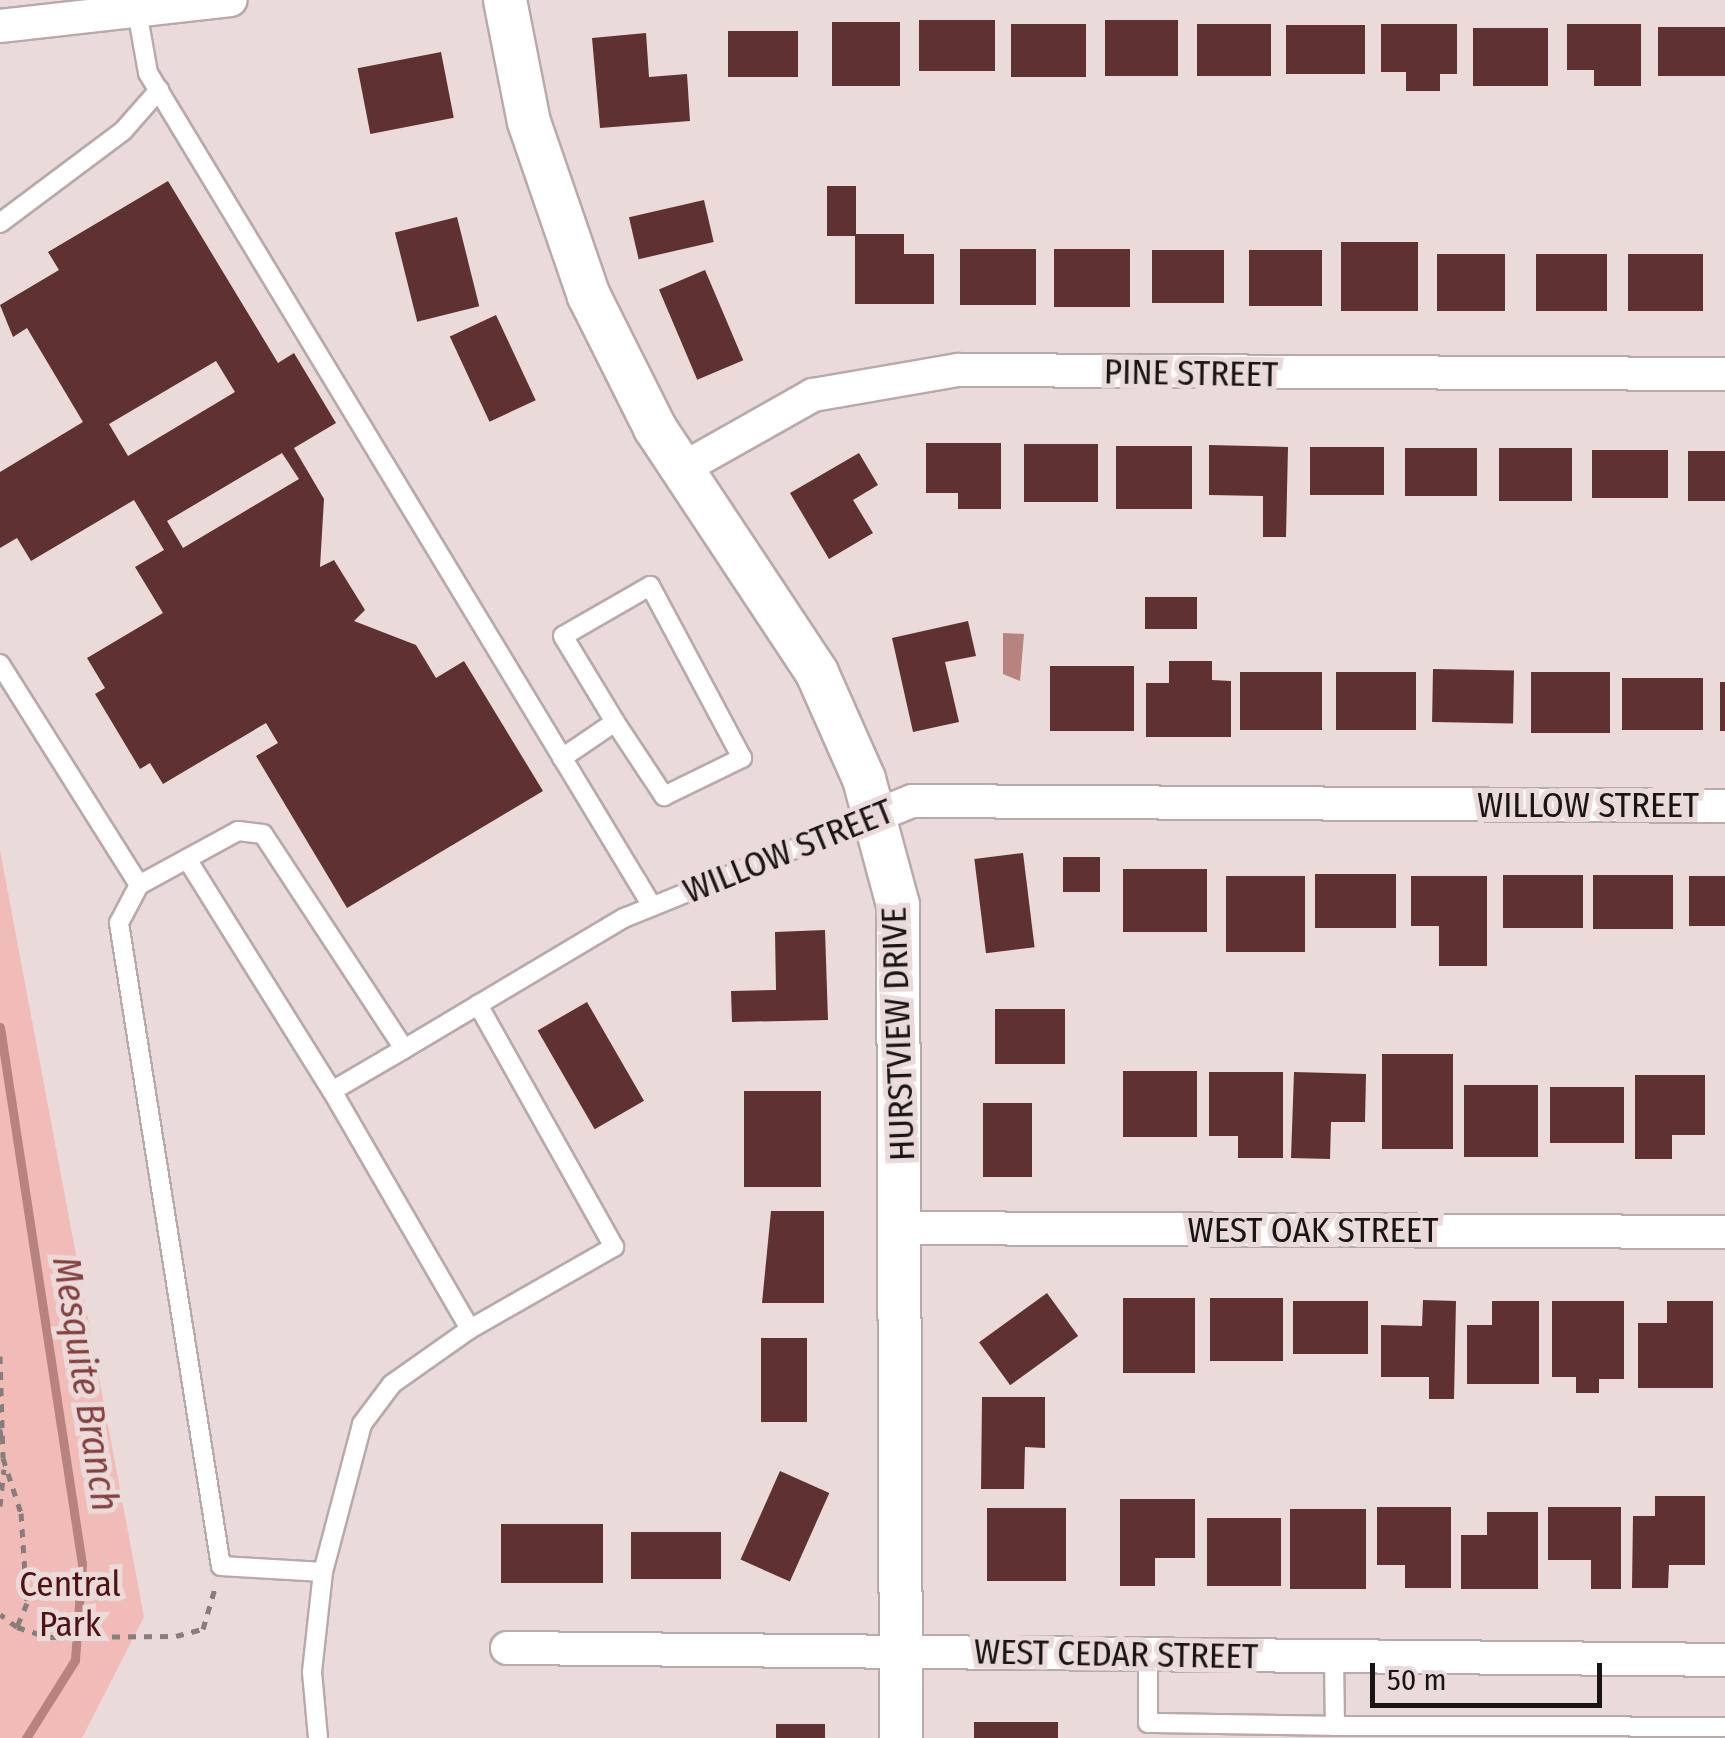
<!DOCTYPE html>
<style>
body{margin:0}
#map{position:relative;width:1725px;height:1738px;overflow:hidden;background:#eadbda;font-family:"Fira Sans Condensed",sans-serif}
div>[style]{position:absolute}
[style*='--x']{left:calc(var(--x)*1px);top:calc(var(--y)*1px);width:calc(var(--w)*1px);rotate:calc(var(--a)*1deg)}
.green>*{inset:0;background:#f1bcb8}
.water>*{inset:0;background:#b8837f}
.stream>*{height:9px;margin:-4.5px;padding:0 4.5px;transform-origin:4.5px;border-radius:4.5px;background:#b8837f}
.building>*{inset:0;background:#5f3130;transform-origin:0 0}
.path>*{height:5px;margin-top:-2.5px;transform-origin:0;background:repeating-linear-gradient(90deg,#877d7c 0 8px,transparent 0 16px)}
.roads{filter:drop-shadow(2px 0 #b8aaa8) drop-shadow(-2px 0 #b8aaa8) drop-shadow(0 2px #b8aaa8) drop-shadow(0 -2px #b8aaa8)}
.service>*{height:18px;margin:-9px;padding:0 9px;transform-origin:9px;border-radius:9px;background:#fff}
.minor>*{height:32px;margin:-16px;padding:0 16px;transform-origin:16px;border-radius:16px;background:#fff}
.tertiary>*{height:42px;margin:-21px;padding:0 21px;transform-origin:21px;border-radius:21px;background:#fff}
span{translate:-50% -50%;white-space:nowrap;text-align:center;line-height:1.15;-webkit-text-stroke:10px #eadbda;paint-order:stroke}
.street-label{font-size:35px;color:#1a1515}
.park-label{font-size:35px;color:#511013}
.water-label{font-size:38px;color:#85403e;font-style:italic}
.scale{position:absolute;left:1370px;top:1663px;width:232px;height:45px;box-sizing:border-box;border:5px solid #1a1515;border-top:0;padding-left:12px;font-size:30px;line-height:35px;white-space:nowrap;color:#1a1515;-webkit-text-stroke:8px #eadbda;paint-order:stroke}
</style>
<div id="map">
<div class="green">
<i style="clip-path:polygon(0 850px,144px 1617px,82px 1738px,0 1738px)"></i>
</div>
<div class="water">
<i style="clip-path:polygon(1003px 633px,1024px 634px,1020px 681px,1003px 674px)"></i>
</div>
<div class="stream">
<i style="--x:0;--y:1027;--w:543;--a:81.32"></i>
<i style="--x:82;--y:1564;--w:96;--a:94.2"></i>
<i style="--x:75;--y:1660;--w:92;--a:122.1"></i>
</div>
<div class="building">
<i style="left:919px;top:20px;width:76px;height:51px"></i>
<i style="left:1105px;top:20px;width:73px;height:56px"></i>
<i style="left:832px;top:22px;width:68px;height:64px"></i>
<i style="left:1011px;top:24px;width:75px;height:53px"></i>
<i style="left:1197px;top:24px;width:74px;height:52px"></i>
<i style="clip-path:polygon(1381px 24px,1457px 24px,1457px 74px,1440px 74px,1440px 91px,1406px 91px,1406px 72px,1381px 72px)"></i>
<i style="clip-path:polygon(1567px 24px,1641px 24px,1641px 86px,1594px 86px,1594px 70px,1567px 70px)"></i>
<i style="left:1286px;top:25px;width:79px;height:49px"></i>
<i style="left:1658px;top:27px;width:67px;height:49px"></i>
<i style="left:1473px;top:28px;width:75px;height:58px"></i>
<i style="left:728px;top:31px;width:70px;height:46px"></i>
<i style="clip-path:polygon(646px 33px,649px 77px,687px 74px,690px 121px,600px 128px,592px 38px)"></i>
<i style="left:441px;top:52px;width:67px;height:85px;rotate:79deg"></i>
<i style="clip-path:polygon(evenodd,168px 181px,278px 363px,294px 353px,336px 423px,294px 448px,324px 499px,320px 567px,334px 560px,365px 610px,354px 621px,416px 645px,436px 678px,464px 661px,543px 791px,347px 908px,256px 756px,278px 743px,266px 723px,163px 784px,150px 763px,140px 769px,95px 694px,105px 688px,87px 658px,163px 613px,135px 567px,164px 550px,134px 500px,31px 561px,17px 538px,0 548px,0 472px,83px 422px,27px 328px,13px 337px,0 305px,59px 270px,48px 252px,168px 181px,216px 361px,235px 392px,128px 456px,109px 424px,216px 361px,168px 181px,282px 453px,299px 479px,183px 548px,167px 521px,282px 453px)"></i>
<i style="clip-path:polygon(827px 186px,856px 186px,856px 234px,904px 234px,904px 254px,934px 254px,934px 304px,855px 304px,855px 236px,827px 236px)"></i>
<i style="left:704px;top:200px;width:43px;height:77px;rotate:77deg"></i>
<i style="left:457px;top:217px;width:92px;height:64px;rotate:76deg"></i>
<i style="left:1341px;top:242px;width:77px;height:69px"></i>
<i style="left:960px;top:249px;width:76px;height:56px"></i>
<i style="left:1054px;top:249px;width:76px;height:58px"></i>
<i style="left:1152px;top:250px;width:72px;height:53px"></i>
<i style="left:1249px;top:250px;width:73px;height:56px"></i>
<i style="left:1437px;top:254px;width:68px;height:57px"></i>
<i style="left:1536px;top:254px;width:71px;height:57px"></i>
<i style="left:1628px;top:254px;width:75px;height:57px"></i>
<i style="left:705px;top:270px;width:98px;height:50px;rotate:67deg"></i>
<i style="left:496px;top:315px;width:94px;height:51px;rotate:65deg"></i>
<i style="clip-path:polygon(926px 443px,1001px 443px,1001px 509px,958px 509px,958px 493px,926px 493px)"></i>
<i style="left:1024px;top:444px;width:74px;height:58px"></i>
<i style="clip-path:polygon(1209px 445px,1288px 447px,1286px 537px,1263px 537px,1263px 496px,1209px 495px)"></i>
<i style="left:1116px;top:446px;width:76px;height:63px"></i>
<i style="left:1310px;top:447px;width:74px;height:48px"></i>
<i style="left:1405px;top:448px;width:72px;height:48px"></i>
<i style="left:1499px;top:448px;width:73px;height:53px"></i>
<i style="left:1592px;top:450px;width:76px;height:48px"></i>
<i style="left:1688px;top:451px;width:37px;height:50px"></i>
<i style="clip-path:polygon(859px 453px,878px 485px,853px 500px,873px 533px,829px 559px,790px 493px)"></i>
<i style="left:1145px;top:597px;width:52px;height:32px"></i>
<i style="clip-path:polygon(968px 621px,976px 656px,945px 662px,959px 722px,913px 732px,892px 638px)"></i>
<i style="clip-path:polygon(1169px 661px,1212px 661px,1212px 680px,1231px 681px,1231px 737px,1146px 737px,1146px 683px,1169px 683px)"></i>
<i style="left:1050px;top:666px;width:84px;height:65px"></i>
<i style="left:1433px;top:669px;width:81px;height:53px;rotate:1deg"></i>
<i style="left:1240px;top:672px;width:82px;height:58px"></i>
<i style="left:1336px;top:672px;width:80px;height:58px"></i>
<i style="left:1531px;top:672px;width:79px;height:61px"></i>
<i style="left:1622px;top:678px;width:81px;height:52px"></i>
<i style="left:1720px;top:682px;width:5px;height:49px"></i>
<i style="left:1023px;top:853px;width:95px;height:49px;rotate:83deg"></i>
<i style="left:1063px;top:857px;width:37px;height:35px"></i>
<i style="left:1123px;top:869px;width:84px;height:63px"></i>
<i style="left:1315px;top:874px;width:81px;height:54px"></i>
<i style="left:1503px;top:875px;width:80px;height:53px"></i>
<i style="left:1593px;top:875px;width:80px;height:54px"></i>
<i style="left:1226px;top:876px;width:79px;height:76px"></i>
<i style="clip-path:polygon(1411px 876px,1487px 876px,1487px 966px,1439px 966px,1439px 926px,1411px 926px)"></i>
<i style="left:1689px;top:876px;width:36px;height:50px"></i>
<i style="clip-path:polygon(825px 930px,828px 1020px,732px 1022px,731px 991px,776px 990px,775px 932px)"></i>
<i style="left:587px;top:1002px;width:114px;height:57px;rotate:60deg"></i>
<i style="left:995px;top:1009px;width:70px;height:55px"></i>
<i style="left:1382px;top:1054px;width:71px;height:95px"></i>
<i style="left:1123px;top:1071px;width:74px;height:66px"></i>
<i style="clip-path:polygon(1209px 1072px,1283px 1072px,1283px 1158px,1238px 1158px,1238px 1136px,1209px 1136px)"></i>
<i style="clip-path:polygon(1294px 1072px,1366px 1074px,1365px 1122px,1331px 1122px,1330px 1159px,1291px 1158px)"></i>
<i style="clip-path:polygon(1635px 1075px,1705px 1075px,1705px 1135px,1672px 1135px,1672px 1159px,1635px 1159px)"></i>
<i style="left:1464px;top:1085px;width:74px;height:72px"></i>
<i style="left:1550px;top:1087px;width:74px;height:56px"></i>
<i style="left:744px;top:1091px;width:77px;height:96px"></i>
<i style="left:983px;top:1103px;width:49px;height:74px"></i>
<i style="clip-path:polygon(771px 1211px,824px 1211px,824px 1303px,762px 1303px)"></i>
<i style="left:1047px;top:1293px;width:53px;height:84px;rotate:54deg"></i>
<i style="left:1123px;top:1298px;width:72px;height:75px"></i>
<i style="left:1210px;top:1298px;width:73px;height:63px"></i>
<i style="clip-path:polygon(1423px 1300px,1456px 1301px,1454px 1399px,1429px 1399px,1429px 1377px,1381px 1377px,1381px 1325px,1422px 1326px)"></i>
<i style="left:1293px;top:1301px;width:75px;height:53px"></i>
<i style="clip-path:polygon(1492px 1301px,1539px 1301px,1539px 1384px,1467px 1384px,1467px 1325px,1492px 1325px)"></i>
<i style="clip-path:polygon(1552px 1301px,1624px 1301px,1624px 1379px,1599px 1379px,1599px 1393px,1576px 1393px,1576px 1377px,1552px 1377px)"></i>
<i style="clip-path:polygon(1667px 1301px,1713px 1301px,1713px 1388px,1638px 1388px,1638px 1323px,1667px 1323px)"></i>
<i style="left:761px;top:1338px;width:46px;height:84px"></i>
<i style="clip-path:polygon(982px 1397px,1045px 1397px,1045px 1448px,1025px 1447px,1024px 1489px,981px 1489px)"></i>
<i style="left:780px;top:1471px;width:54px;height:97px;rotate:24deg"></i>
<i style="clip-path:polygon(1655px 1496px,1705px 1496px,1705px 1565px,1669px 1565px,1668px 1588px,1632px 1588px,1633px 1516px,1655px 1516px)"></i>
<i style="clip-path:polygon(1120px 1499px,1195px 1499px,1195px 1558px,1155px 1558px,1155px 1586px,1120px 1586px)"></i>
<i style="clip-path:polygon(1377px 1507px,1451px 1507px,1451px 1588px,1405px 1588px,1405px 1565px,1377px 1565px)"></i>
<i style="clip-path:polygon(1548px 1507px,1621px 1507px,1621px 1589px,1591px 1589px,1591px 1560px,1548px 1560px)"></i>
<i style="left:987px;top:1508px;width:79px;height:73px"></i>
<i style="left:1290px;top:1509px;width:76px;height:80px"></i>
<i style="clip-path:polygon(1487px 1512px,1538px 1512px,1538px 1589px,1461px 1589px,1461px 1535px,1487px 1535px)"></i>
<i style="left:1207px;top:1518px;width:74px;height:68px"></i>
<i style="left:501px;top:1524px;width:102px;height:59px"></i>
<i style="left:631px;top:1532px;width:90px;height:47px"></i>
<i style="left:974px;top:1722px;width:84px;height:16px"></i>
<i style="left:825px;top:1724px;width:14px;height:49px;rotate:90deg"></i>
</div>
<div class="path">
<i style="--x:0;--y:1356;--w:102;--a:88.3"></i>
<i style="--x:3;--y:1458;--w:58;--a:71.9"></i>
<i style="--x:21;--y:1513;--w:90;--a:86.2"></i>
<i style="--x:27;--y:1603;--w:26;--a:113"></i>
<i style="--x:17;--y:1627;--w:21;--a:-143"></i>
<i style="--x:0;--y:1429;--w:15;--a:82"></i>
<i style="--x:0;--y:1506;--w:37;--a:-84"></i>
<i style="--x:17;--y:1627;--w:33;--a:18"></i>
<i style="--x:48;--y:1637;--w:128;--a:-0.4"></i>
<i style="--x:176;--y:1636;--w:28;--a:-15"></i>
<i style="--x:203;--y:1629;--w:43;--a:-73.7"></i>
</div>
<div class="roads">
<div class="service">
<i style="--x:137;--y:11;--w:63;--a:79.9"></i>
<i style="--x:148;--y:73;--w:974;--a:58.82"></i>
<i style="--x:0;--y:223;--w:154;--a:-36.8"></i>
<i style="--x:123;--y:131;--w:55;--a:-48.7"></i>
<i style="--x:0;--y:664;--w:261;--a:57.8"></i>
<i style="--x:562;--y:758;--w:64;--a:-34.2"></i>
<i style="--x:615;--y:722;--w:89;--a:56.5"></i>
<i style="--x:664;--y:796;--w:87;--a:-26"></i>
<i style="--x:742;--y:758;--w:195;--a:-118.1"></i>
<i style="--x:650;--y:586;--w:100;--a:150.1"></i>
<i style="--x:563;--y:636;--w:100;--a:58.8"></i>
<i style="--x:187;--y:859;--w:274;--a:58"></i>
<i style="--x:139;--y:885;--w:43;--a:117.8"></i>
<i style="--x:119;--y:923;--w:651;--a:80.99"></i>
<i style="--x:221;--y:1566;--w:102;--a:3.4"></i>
<i style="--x:323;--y:1572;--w:101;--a:96.3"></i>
<i style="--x:312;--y:1672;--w:66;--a:84.8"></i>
<i style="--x:139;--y:885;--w:113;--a:-28.6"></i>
<i style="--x:238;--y:831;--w:25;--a:7"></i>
<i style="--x:263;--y:834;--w:257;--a:56.7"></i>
<i style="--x:404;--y:1049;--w:256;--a:-30.8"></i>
<i style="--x:624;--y:918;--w:269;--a:-22.1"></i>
<i style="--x:470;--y:1329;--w:166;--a:-29.7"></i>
<i style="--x:614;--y:1247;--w:278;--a:-119.3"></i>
<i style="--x:323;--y:1572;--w:153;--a:-75.2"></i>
<i style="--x:362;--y:1424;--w:50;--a:-53.1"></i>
<i style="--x:392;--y:1384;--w:95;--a:-35.2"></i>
<i style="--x:470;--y:1329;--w:275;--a:-120.1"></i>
<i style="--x:332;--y:1091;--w:83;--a:-30.3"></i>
<i style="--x:1148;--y:1654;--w:69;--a:90"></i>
<i style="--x:1148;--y:1723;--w:187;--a:0.9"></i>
<i style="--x:1334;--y:1656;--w:70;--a:89.2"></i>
<i style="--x:1335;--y:1726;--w:390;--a:0.1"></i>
</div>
<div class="minor">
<i style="--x:0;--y:26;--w:232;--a:-6.4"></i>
<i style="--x:680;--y:470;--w:153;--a:-29.4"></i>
<i style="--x:813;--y:395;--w:147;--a:-9.8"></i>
<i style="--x:958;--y:370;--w:767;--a:0.3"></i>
<i style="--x:875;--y:816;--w:40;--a:-22"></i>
<i style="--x:912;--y:801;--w:813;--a:0.35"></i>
<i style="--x:902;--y:1228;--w:823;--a:0.28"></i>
<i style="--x:507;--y:1648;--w:1218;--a:0.56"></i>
</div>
<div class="tertiary">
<i style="--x:505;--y:0;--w:124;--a:78.9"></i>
<i style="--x:529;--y:122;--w:184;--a:71"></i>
<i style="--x:589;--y:296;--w:148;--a:63.4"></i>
<i style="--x:655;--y:428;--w:294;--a:56.5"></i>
<i style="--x:817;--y:673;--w:116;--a:66.1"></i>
<i style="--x:864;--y:779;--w:131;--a:74.9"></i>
<i style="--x:898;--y:905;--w:833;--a:89.79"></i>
</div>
</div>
<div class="street-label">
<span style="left:1191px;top:373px;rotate:1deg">PINE STREET</span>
<span style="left:1588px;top:805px">WILLOW STREET</span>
<span style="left:788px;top:851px;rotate:-22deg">WILLOW STREET</span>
<span style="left:898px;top:1034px;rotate:-92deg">HURSTVIEW DRIVE</span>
<span style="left:1313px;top:1230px">WEST OAK STREET</span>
<span style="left:1116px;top:1654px;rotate:1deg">WEST CEDAR STREET</span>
</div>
<div class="park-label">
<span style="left:70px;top:1604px">Central<br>Park</span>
</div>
<div class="water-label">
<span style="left:85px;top:1384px;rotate:81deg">Mesquite Branch</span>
</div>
<div class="scale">50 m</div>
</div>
